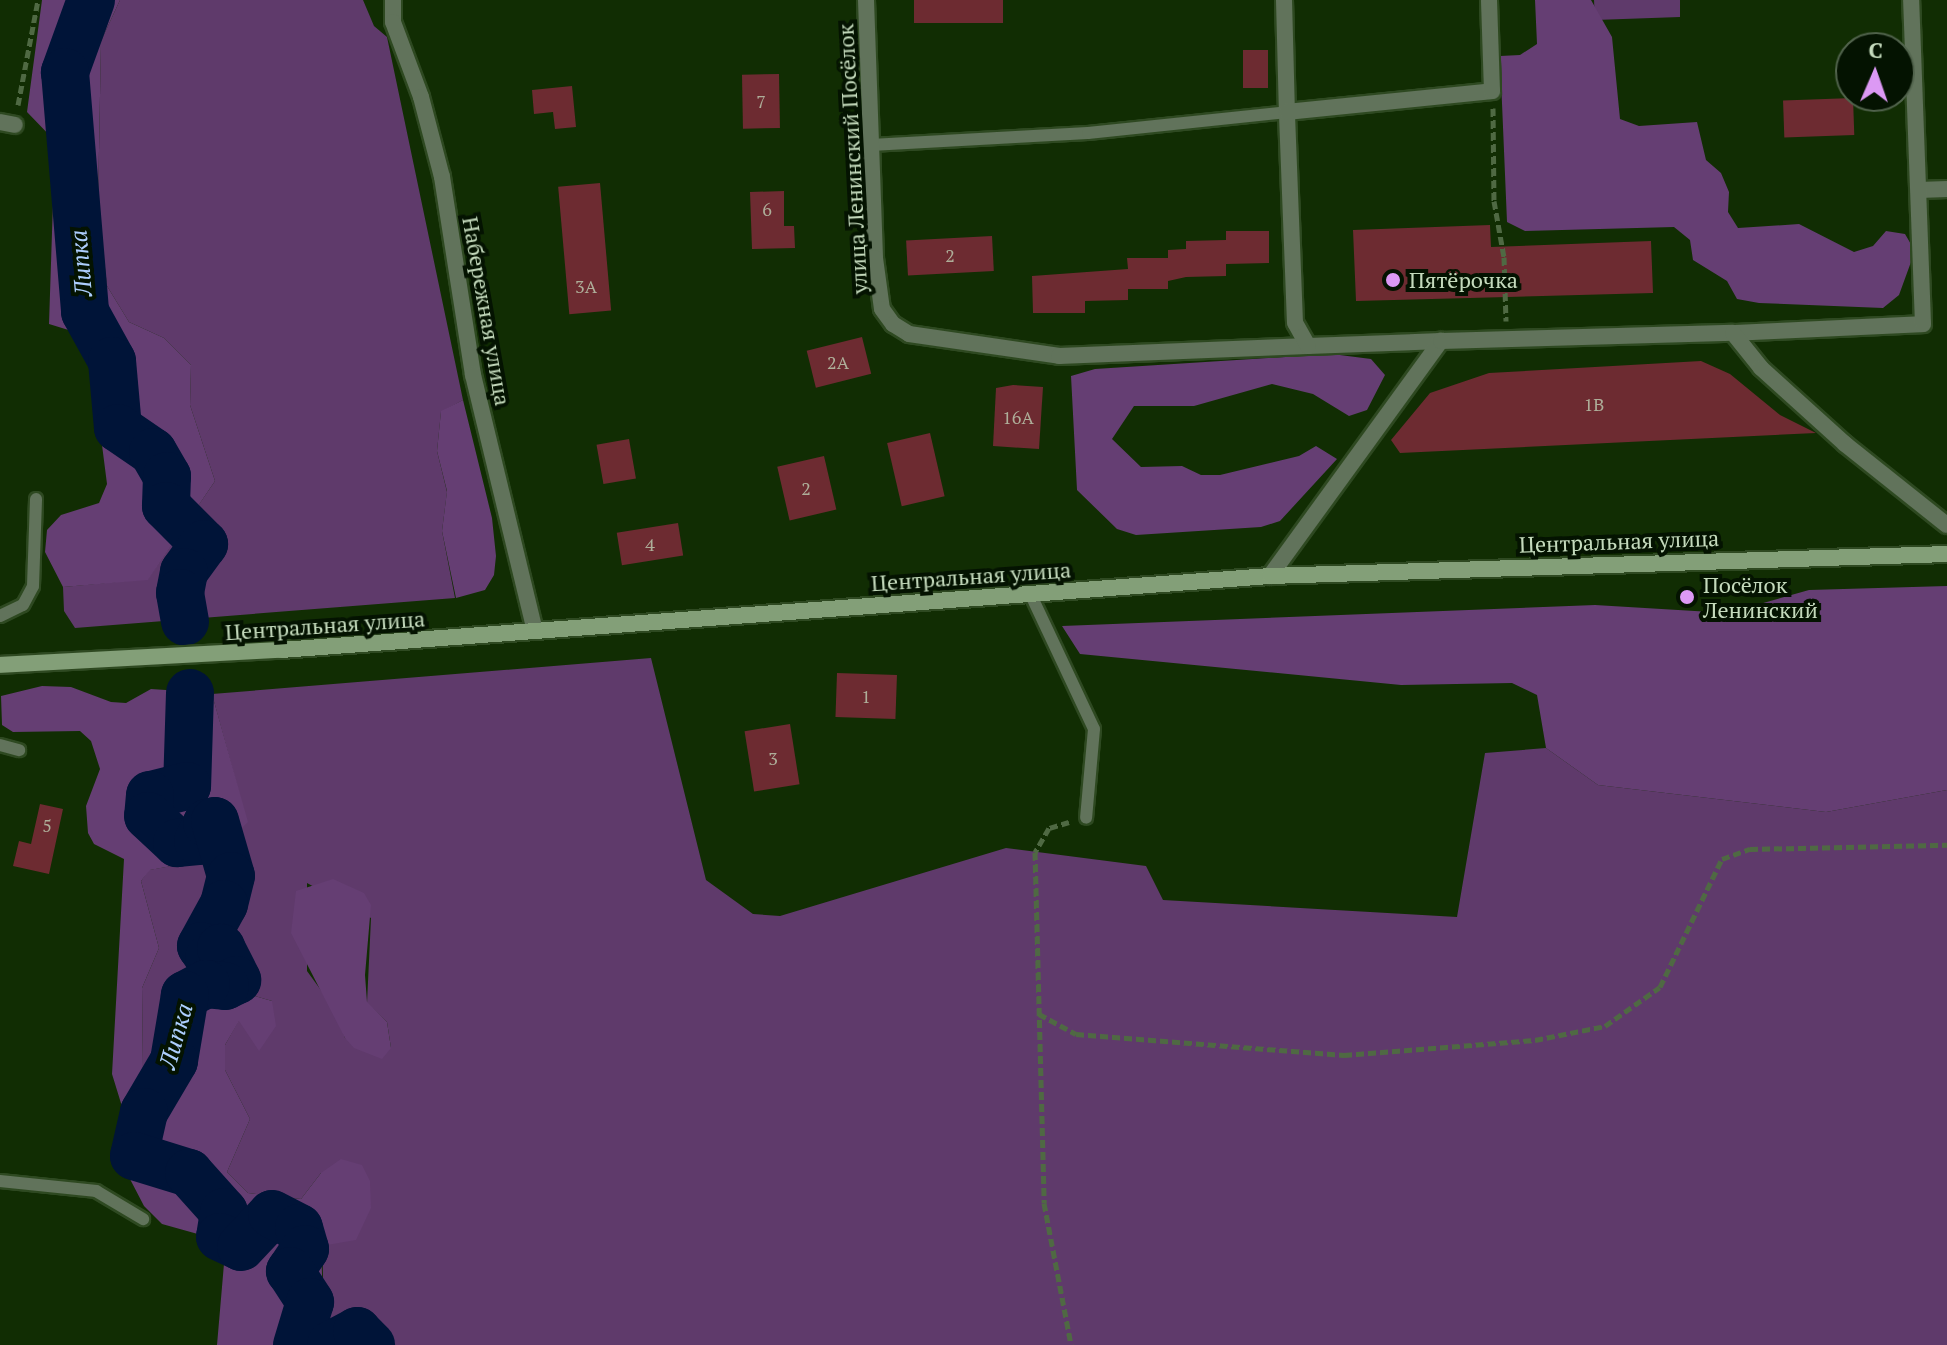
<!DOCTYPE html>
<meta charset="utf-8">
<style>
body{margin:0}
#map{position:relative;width:1947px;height:1345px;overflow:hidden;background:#112d03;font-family:"PT Serif",serif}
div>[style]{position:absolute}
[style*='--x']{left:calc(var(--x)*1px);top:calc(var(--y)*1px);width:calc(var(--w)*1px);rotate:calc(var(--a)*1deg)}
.green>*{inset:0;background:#5f3a6b}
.forest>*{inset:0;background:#653e73}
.river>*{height:48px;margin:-24px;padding:0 24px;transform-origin:24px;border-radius:24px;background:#001438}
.building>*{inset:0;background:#6d2b31;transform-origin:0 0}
.path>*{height:5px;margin-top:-2.5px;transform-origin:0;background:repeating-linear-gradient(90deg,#4f6943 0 8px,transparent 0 12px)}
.roads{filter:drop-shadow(2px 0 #2e4921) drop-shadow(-2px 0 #2e4921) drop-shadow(0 2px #2e4921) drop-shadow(0 -2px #2e4921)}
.service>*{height:12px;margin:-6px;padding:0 6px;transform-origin:6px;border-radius:6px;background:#61735b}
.minor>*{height:16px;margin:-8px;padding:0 8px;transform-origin:8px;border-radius:8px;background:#61735b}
.secondary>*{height:16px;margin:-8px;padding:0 8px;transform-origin:8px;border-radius:8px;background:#839f78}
.dots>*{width:22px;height:22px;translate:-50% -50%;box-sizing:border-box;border:4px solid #041301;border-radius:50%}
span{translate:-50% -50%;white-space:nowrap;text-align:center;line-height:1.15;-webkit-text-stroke:8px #041301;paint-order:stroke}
.number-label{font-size:18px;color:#aeae99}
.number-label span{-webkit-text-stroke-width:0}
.street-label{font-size:22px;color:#c4dabc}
.poi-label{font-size:22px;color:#c4dabc}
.left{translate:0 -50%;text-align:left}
.water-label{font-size:24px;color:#adcefd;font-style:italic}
.north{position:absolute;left:1835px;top:32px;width:80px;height:80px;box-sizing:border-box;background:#041301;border:2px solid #51634c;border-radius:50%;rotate:2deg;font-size:22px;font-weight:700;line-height:32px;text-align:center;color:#c4dabc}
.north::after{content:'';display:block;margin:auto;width:28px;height:36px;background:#dc99f4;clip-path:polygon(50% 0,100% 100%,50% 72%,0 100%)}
</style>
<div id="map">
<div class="green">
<i style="clip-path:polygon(120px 0,363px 0,374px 26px,387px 37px,463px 400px,441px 412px,437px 451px,447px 492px,442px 531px,455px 598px,75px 628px,64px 611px,63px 587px,148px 579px,215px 481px,190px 405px,191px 365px,164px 338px,129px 322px,107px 286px,98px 205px,101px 41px)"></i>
<i style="clip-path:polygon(1594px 0,1680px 0,1680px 17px,1595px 20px)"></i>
<i style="clip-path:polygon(evenodd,651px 658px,706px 880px,753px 914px,780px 916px,1006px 848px,1146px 866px,1163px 900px,1457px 917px,1485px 753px,1546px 748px,1598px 785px,1826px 812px,1947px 790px,1947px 1345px,395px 1345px,373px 1322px,324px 1332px,321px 1173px,301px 1199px,248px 1193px,227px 1172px,250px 1119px,225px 1070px,225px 1045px,239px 1020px,272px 1001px,244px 993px,212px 970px,185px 972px,143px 1073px,142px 988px,159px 948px,141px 881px,149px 870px,210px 859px,247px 822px,212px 694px,651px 658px,307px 883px,371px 918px,367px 1003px,387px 1022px,391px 1048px,345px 1038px,336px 1011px,307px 971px,307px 883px)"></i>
</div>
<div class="forest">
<i style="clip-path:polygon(42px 0,120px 0,101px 41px,98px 205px,107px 286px,129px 322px,164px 338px,191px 365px,190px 405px,215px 481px,148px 580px,63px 587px,45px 552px,47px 530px,61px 515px,99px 503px,107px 484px,88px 336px,49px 324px,55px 141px,27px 112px)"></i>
<i style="clip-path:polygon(1535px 0,1591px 0,1612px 37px,1620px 119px,1639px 126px,1697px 122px,1706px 160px,1721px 173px,1729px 192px,1728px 212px,1738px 228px,1799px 224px,1854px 252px,1873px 246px,1886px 231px,1905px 234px,1915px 251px,1899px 295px,1883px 308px,1759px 303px,1737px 299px,1727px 281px,1693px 260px,1690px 240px,1674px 227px,1525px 231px,1507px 222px,1500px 56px,1520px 55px,1537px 44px)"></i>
<i style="clip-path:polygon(1332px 354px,1371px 359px,1385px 375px,1367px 410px,1349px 416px,1313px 394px,1272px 384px,1194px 406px,1134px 406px,1112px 439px,1141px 467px,1182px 466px,1201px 475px,1220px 475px,1299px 456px,1316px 446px,1337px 459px,1280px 521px,1261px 527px,1136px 535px,1117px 529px,1077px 490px,1071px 376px,1095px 369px)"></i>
<i style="clip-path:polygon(463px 400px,492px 518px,496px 556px,494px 575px,485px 590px,456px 598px,442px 531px,447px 491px,437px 451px,441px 411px)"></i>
<i style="clip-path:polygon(1947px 586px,1947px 790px,1826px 812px,1598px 785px,1546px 748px,1537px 695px,1512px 683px,1401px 685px,1080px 654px,1062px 626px,1595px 605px,1728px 613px,1809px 590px)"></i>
<i style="clip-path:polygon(42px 686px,71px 687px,111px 702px,126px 703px,151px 689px,166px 690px,199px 717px,212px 715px,212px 694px,248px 822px,210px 859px,150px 870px,141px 881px,159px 948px,142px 988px,143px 1070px,185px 971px,211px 970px,244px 993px,272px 1001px,276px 1026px,259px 1051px,239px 1021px,225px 1045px,225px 1070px,250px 1119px,227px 1172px,248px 1193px,301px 1199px,321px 1173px,341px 1159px,362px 1165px,370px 1181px,371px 1208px,356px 1240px,321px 1246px,324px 1331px,373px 1322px,395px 1345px,217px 1345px,225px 1252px,212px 1238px,162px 1224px,144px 1206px,118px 1156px,124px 1113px,112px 1074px,124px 859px,94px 844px,88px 833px,86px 806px,100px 769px,91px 741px,80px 731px,13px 732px,2px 725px,1px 696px)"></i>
<i style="clip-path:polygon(333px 879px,364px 893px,371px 905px,365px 975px,367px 1002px,387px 1022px,391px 1048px,382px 1059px,354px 1048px,345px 1038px,291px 933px,296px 891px)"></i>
</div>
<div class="river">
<i style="--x:91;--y:0;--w:77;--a:109.9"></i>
<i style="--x:65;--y:72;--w:241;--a:85.2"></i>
<i style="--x:85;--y:312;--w:56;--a:61.1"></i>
<i style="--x:112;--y:361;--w:67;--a:84.9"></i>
<i style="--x:118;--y:428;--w:42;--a:34.4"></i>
<i style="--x:153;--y:452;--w:28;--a:60"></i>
<i style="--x:167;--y:476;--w:30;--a:92"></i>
<i style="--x:166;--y:506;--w:54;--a:45"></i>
<i style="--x:204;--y:544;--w:34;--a:126"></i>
<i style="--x:184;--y:572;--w:21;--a:101"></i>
<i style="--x:180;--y:593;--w:29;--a:80"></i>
<i style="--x:190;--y:693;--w:93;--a:91.8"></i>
<i style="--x:187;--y:786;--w:38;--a:166"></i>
<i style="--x:150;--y:795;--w:21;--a:95"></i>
<i style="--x:148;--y:816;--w:40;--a:43"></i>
<i style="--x:177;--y:843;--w:21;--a:-5"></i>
<i style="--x:198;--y:841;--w:20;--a:-63"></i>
<i style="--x:207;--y:823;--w:8;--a:-14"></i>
<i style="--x:215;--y:821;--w:57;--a:73.8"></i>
<i style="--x:231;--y:876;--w:29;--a:104"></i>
<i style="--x:224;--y:904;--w:48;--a:118.7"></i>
<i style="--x:201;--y:946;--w:14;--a:56"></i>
<i style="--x:209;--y:958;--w:16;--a:-40"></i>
<i style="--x:221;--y:948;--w:36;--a:63"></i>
<i style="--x:237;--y:980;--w:13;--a:153"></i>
<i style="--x:225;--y:986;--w:19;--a:-174"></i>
<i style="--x:206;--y:984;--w:24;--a:152"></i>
<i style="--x:185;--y:995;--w:67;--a:99.5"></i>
<i style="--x:174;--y:1061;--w:59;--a:120.5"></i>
<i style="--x:144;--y:1112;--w:45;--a:102.8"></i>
<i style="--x:134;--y:1156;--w:58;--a:17.2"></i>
<i style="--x:189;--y:1173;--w:52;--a:48.1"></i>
<i style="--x:224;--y:1212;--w:25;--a:99"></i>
<i style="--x:220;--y:1237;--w:23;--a:25"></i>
<i style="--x:241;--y:1247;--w:45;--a:-46.8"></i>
<i style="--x:272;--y:1214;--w:30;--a:27"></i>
<i style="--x:299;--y:1228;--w:22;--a:74"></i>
<i style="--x:305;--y:1249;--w:27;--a:124"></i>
<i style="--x:290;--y:1271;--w:37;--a:57"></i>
<i style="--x:310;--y:1302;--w:45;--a:106.8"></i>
<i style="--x:331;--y:1345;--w:30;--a:-28"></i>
<i style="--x:357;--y:1331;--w:20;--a:45"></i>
</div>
<div class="building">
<i style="left:914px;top:0;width:89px;height:23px"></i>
<i style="left:1243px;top:50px;width:25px;height:38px"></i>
<i style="left:779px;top:74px;width:54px;height:37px;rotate:89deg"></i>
<i style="clip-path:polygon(572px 86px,576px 127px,555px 129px,553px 112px,534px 114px,532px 90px)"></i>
<i style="left:1853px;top:98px;width:37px;height:70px;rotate:88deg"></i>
<i style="left:600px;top:183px;width:128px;height:42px;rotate:85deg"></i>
<i style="clip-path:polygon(784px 191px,784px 226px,794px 226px,795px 248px,752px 249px,750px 192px)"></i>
<i style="clip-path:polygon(1490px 225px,1491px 247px,1651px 241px,1653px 293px,1356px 301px,1353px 230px)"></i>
<i style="clip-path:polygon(1226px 231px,1269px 231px,1269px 263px,1226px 264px,1226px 276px,1186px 277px,1168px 281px,1168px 289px,1128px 289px,1128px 300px,1085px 301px,1085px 313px,1033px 313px,1032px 276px,1128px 269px,1127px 258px,1168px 258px,1168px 250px,1186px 249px,1186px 241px,1226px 240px)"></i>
<i style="left:992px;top:236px;width:35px;height:86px;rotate:87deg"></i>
<i style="left:862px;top:337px;width:38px;height:57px;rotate:76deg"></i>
<i style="clip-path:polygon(1701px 361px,1730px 374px,1780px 415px,1816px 433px,1400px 453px,1391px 440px,1430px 393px,1489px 373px)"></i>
<i style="clip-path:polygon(1013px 385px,1043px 387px,1039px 449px,993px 446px,996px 388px)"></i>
<i style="left:930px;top:433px;width:65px;height:44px;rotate:77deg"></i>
<i style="left:629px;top:439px;width:40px;height:33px;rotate:80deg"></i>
<i style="left:824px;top:456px;width:55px;height:48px;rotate:77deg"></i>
<i style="left:678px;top:523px;width:33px;height:62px;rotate:81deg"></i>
<i style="left:837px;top:673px;width:60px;height:44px;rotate:2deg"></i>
<i style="left:790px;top:724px;width:61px;height:46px;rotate:81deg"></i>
<i style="clip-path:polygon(40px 804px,63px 809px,49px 874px,13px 866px,19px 841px,31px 844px)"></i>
</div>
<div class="path">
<i style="--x:18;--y:105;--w:107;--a:-79.2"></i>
<i style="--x:1493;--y:108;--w:93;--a:89.4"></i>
<i style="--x:1494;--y:201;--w:57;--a:79.9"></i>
<i style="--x:1504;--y:257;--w:64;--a:88.2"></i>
<i style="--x:1069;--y:822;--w:21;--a:163"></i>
<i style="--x:1049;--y:828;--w:28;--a:120"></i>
<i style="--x:1035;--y:852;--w:351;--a:88.5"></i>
<i style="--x:1044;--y:1203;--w:145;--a:79.2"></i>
<i style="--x:1039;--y:1014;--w:42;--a:28.4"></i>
<i style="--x:1076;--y:1034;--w:269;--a:4.5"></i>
<i style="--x:1344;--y:1055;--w:192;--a:-4.5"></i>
<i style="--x:1535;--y:1040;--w:71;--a:-11.3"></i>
<i style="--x:1605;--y:1026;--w:67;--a:-35.3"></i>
<i style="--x:1660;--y:987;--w:142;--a:-64.2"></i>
<i style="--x:1722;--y:859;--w:30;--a:-20"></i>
<i style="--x:1750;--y:849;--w:197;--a:-1.2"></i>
</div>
<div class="roads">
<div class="service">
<i style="--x:871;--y:145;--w:217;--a:-3.2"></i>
<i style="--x:1088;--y:133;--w:200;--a:-6"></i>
<i style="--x:1030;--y:593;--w:150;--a:64.8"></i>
<i style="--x:1094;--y:729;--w:89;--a:95.1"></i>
<i style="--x:0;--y:616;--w:25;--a:-26"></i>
<i style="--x:23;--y:605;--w:21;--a:-62"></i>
<i style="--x:33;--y:586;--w:87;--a:-88"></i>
<i style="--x:0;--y:745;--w:20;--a:15"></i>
<i style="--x:0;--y:1181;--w:97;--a:5.9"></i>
<i style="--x:96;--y:1191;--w:55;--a:30.8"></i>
</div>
<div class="minor">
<i style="--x:393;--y:0;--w:22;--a:90"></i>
<i style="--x:393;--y:22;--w:80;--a:69.5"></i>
<i style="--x:421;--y:97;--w:83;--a:75.3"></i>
<i style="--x:442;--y:177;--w:200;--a:81.1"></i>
<i style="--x:473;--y:375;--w:263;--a:76.4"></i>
<i style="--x:866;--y:0;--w:258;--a:88"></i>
<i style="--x:875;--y:258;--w:51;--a:82.2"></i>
<i style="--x:882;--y:309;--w:19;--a:54"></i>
<i style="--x:893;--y:324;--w:19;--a:32"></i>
<i style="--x:909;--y:334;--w:152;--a:8.3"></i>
<i style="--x:1059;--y:356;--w:249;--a:-2.3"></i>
<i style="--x:1284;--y:0;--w:112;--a:88.5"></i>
<i style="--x:0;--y:122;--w:15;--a:11"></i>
<i style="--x:1919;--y:190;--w:28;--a:-2"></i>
<i style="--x:1733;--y:333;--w:190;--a:-2.7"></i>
<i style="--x:1923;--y:324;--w:324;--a:-92.1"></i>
<i style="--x:1441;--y:341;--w:133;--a:177.8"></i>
<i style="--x:1308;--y:346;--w:26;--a:-119"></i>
<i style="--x:1295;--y:323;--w:211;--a:-92.2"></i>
<i style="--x:1287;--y:112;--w:206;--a:-5.8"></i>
<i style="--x:1492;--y:91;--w:91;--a:-91.9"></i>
<i style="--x:1270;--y:576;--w:291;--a:-54"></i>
<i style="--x:1441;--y:341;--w:292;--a:-1.6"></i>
<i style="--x:1733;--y:333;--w:45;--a:51.3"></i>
<i style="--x:1761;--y:368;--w:113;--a:42.1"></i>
<i style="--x:1845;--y:444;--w:130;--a:38.5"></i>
</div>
<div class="secondary">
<i style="--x:0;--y:665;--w:281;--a:-3.1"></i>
<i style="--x:281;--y:650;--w:992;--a:-4.28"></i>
<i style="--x:1270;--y:576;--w:677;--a:-1.86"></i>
</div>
</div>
<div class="dots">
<i style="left:1393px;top:280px;background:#dc99f4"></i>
<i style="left:1687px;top:597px;background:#dc99f4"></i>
</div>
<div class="number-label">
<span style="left:761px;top:101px">7</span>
<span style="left:767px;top:209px">6</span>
<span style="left:950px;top:255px">2</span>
<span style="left:586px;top:286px">3А</span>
<span style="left:838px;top:362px">2А</span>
<span style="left:1594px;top:404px">1В</span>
<span style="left:1018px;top:417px">16А</span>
<span style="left:806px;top:488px">2</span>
<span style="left:650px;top:544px">4</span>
<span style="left:866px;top:696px">1</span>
<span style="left:773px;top:758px">3</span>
<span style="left:47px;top:825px">5</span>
</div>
<div class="street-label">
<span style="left:852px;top:159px;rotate:-93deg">улица Ленинский Посёлок</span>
<span style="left:487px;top:311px;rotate:80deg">Набережная улица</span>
<span style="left:1619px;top:541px;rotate:-2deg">Центральная улица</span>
<span style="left:971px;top:576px;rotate:-4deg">Центральная улица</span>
<span style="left:325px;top:625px;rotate:-4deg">Центральная улица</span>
</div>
<div class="poi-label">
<span class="left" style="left:1409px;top:280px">Пятёрочка</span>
<span class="left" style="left:1703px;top:597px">Посёлок<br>Ленинский</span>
</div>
<div class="water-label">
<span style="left:81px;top:263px;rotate:-95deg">Липка</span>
<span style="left:176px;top:1036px;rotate:-74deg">Липка</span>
</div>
<div class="north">С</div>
</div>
